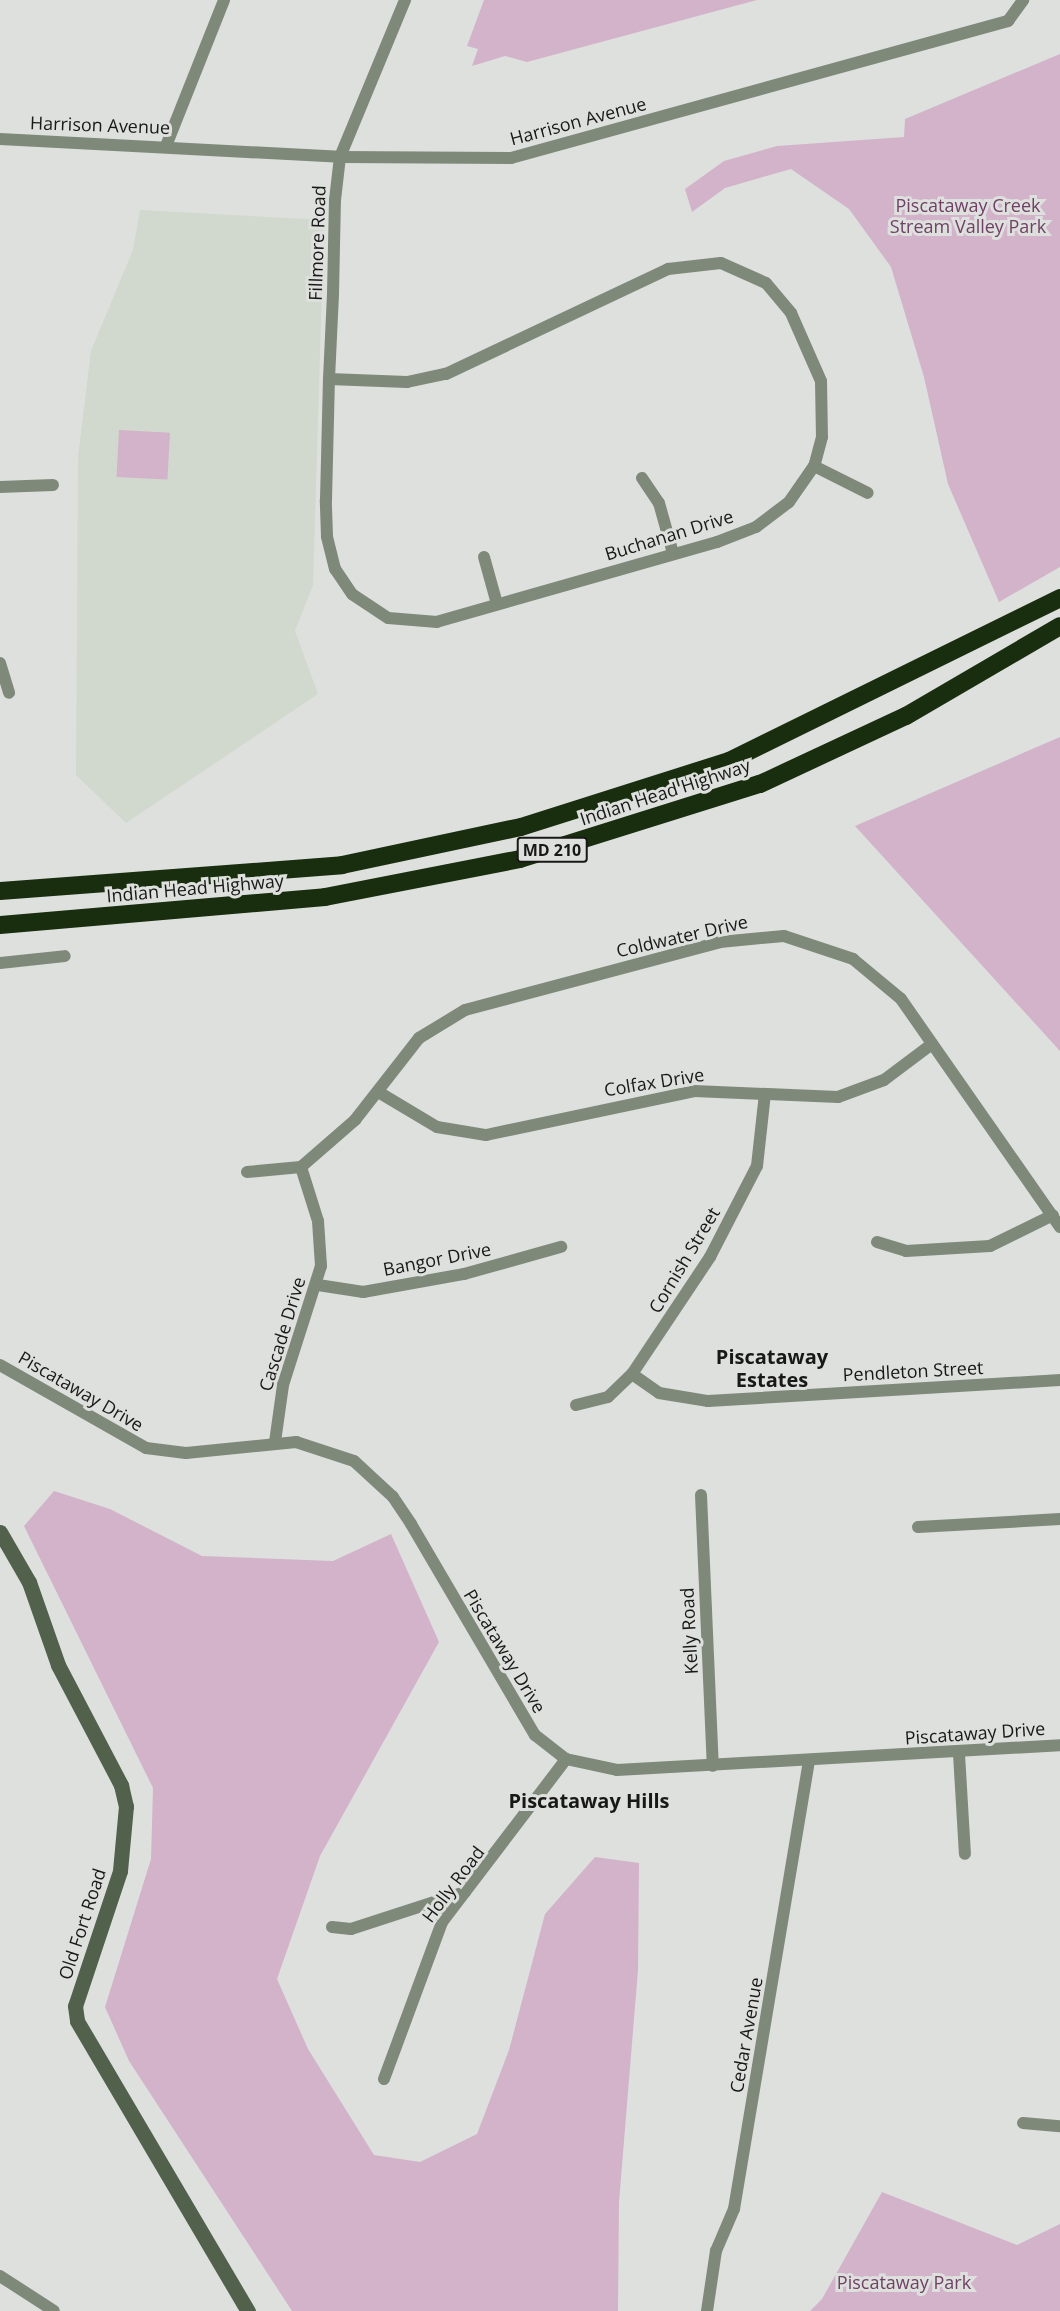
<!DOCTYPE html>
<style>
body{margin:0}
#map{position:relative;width:1060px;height:2311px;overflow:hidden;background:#dee0dd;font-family:"Open Sans",sans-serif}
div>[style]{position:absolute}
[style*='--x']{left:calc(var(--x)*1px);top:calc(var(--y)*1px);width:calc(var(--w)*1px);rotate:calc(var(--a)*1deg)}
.built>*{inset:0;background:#d1d8ce}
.green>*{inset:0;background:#d2b3ca;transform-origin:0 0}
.street>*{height:12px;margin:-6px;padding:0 6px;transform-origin:6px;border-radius:6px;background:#7f897a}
.secondary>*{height:15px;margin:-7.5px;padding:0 7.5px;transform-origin:7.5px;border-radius:7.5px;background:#52614b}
.highway>*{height:18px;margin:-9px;padding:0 9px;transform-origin:9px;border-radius:9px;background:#192d0f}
span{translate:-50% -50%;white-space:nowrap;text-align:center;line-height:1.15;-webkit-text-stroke:6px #dee0dd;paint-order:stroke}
.shield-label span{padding:2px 4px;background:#dee0dd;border:2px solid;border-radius:4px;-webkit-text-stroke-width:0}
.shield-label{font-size:16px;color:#181817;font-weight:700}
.street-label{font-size:18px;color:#181817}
.park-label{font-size:18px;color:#704066}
.neighbourhood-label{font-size:20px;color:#181817;font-weight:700}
</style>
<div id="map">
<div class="built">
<i style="clip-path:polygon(140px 210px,324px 220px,313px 585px,295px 631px,318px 694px,126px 823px,76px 775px,78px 457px,91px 351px,133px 250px)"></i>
</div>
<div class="green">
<i style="clip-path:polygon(484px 0,757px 0,527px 62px,505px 56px,472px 66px,478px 49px,467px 46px)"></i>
<i style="clip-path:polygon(1060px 54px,1060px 567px,999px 602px,948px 484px,924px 377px,891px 267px,849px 209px,791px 169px,725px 188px,692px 212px,685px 189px,724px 161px,777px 146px,904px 137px,905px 119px)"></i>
<i style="left:119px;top:430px;width:51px;height:47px;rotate:3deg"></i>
<i style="clip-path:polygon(1060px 737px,1060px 1051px,855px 826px)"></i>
<i style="clip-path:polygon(54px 1491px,110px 1509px,202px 1556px,333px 1561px,391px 1534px,439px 1642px,320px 1856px,277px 1979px,308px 2049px,374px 2155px,420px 2162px,477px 2134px,509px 2050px,545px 1914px,595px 1857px,639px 1863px,638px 1970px,619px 2202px,618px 2311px,292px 2311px,129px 2061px,105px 2007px,151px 1859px,153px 1788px,24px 1526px)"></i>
<i style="clip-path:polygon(882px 2192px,1017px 2245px,1060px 2224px,1060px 2311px,810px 2311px,822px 2299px)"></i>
</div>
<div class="street">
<i style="--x:0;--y:139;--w:340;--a:3"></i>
<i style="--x:340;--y:157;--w:171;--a:0.3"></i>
<i style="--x:511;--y:158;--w:516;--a:-15.41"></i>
<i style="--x:1008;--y:21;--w:26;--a:-54"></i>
<i style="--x:166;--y:146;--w:157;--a:-68.3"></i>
<i style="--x:329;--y:379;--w:78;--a:2.2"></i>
<i style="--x:407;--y:382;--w:40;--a:-12"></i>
<i style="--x:446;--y:374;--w:246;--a:-25.3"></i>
<i style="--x:668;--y:269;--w:53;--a:-6.5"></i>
<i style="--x:721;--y:263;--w:49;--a:24"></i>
<i style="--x:766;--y:283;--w:39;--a:50"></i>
<i style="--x:791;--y:313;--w:74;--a:66.2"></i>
<i style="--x:821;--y:381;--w:56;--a:89"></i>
<i style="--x:822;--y:437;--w:30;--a:105"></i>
<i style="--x:814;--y:466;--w:44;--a:124.8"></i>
<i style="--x:789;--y:502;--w:41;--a:142.9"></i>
<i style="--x:756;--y:527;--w:42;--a:159"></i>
<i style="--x:717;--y:542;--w:291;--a:164.1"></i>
<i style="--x:437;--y:622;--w:49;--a:-175.3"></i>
<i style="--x:388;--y:618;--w:43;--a:-146.3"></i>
<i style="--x:352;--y:594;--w:30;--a:-124"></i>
<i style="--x:335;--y:569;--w:34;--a:-104"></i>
<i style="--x:327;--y:536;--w:36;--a:-92"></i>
<i style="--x:326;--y:500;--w:121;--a:-88.6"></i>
<i style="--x:329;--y:379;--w:85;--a:-87.3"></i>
<i style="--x:333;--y:294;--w:94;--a:-88.8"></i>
<i style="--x:335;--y:200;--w:43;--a:-83.4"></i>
<i style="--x:340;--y:157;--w:170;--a:-67.5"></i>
<i style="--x:814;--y:466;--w:60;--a:26.6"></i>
<i style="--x:642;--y:478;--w:30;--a:56"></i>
<i style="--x:659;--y:503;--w:52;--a:74.4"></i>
<i style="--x:0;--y:487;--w:53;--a:-2.2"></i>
<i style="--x:484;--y:557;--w:49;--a:74.5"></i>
<i style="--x:0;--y:663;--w:31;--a:73"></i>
<i style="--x:0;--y:963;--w:65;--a:-6.1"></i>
<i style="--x:380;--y:1093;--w:66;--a:30.8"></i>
<i style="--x:437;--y:1127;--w:50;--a:9.3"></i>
<i style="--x:486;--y:1135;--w:213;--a:-11.9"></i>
<i style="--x:694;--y:1091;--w:144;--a:2.4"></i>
<i style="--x:838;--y:1097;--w:49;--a:-20.3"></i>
<i style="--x:884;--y:1080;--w:60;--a:-36.9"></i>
<i style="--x:247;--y:1172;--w:54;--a:-5.3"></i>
<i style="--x:301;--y:1167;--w:72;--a:-41"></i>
<i style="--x:355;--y:1120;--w:104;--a:-52"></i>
<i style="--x:419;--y:1038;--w:54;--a:-31.3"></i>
<i style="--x:465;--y:1010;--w:264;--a:-14.9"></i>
<i style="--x:720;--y:942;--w:64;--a:-5.4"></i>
<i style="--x:784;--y:936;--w:73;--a:18.4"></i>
<i style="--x:853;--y:959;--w:62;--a:39.8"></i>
<i style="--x:901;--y:999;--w:278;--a:55.1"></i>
<i style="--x:877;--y:1242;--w:30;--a:17"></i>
<i style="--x:906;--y:1251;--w:84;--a:-3.4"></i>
<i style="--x:990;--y:1246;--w:70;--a:-26.2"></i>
<i style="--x:318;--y:1285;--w:46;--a:8.8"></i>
<i style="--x:363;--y:1292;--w:103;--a:-10.1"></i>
<i style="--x:464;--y:1274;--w:101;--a:-15.6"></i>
<i style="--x:0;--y:1365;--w:168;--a:29.6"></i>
<i style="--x:146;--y:1448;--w:40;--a:7.1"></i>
<i style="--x:186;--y:1453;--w:111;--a:-5.7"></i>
<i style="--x:296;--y:1442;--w:61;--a:18.1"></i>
<i style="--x:354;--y:1461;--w:53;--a:42.7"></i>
<i style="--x:393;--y:1497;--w:32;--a:56"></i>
<i style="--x:411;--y:1524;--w:245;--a:59.6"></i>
<i style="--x:535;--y:1735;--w:39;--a:38"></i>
<i style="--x:566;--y:1759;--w:52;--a:12.2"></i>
<i style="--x:617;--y:1770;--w:444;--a:-3.2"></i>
<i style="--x:632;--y:1374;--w:33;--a:35"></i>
<i style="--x:659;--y:1393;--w:50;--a:9.3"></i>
<i style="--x:708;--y:1401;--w:353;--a:-3.4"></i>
<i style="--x:576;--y:1405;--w:33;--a:-14"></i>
<i style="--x:608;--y:1397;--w:33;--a:-44"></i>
<i style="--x:632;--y:1374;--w:141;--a:-56.3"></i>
<i style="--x:710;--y:1257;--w:102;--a:-62.7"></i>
<i style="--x:757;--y:1166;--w:72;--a:-83.7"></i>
<i style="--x:275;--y:1442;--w:58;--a:-82"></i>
<i style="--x:283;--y:1385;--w:125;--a:-72.3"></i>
<i style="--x:321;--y:1266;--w:45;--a:-93.8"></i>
<i style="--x:318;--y:1221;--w:57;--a:-107.5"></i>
<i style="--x:701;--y:1495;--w:271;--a:87.5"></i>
<i style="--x:918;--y:1527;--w:142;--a:-3.2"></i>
<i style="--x:959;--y:1754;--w:100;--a:86.6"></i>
<i style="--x:332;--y:1927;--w:19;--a:6"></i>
<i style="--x:351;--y:1929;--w:120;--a:-18"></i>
<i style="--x:384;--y:2079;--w:167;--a:-69.7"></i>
<i style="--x:442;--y:1922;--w:205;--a:-52.7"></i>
<i style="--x:1023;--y:2123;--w:37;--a:5"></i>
<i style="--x:0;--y:2276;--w:64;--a:32.9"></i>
<i style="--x:707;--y:2311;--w:61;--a:-81.5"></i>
<i style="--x:716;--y:2251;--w:46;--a:-66.8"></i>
<i style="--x:734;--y:2209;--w:454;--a:-80.5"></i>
</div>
<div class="secondary">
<i style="--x:0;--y:1532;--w:58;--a:59.9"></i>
<i style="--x:29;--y:1582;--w:88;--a:70.7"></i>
<i style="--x:58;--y:1665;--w:136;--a:62.3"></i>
<i style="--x:121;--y:1785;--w:22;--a:77"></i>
<i style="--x:126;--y:1806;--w:65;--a:95.3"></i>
<i style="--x:120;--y:1871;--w:142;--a:108.4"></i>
<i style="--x:75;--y:2006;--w:15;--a:82"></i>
<i style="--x:77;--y:2021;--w:337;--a:59.5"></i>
</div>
<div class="highway">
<i style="--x:0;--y:891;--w:343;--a:-4.3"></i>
<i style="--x:342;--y:865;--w:183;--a:-12"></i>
<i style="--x:521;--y:827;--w:218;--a:-17.6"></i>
<i style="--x:729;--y:761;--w:369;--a:-26.2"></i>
<i style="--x:0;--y:925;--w:326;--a:-4.9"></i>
<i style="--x:325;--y:897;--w:199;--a:-11"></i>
<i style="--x:520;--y:859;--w:251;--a:-17.4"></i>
<i style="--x:760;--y:784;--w:161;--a:-25"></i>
<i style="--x:906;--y:716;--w:178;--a:-30.3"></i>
</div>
<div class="shield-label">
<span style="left:552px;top:850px">MD 210</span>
</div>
<div class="street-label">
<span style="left:578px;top:121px;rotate:-15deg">Harrison Avenue</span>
<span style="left:100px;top:125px;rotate:2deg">Harrison Avenue</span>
<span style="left:317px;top:243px;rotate:-88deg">Fillmore Road</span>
<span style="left:669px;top:535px;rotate:-17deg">Buchanan Drive</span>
<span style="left:665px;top:792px;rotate:-18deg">Indian Head Highway</span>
<span style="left:195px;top:888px;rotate:-5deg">Indian Head Highway</span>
<span style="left:682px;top:936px;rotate:-13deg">Coldwater Drive</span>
<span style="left:654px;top:1082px;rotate:-9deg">Colfax Drive</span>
<span style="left:437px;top:1259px;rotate:-11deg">Bangor Drive</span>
<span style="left:684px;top:1260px;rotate:-59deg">Cornish Street</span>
<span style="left:282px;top:1334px;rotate:-73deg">Cascade Drive</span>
<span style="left:913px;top:1371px;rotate:-3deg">Pendleton Street</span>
<span style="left:81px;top:1391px;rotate:30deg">Piscataway Drive</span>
<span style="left:689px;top:1631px;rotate:-93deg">Kelly Road</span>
<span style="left:505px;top:1651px;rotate:59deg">Piscataway Drive</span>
<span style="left:975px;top:1733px;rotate:-4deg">Piscataway Drive</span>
<span style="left:453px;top:1884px;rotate:-53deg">Holly Road</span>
<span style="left:82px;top:1924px;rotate:-72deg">Old Fort Road</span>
<span style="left:746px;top:2035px;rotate:-80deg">Cedar Avenue</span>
</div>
<div class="park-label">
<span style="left:968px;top:216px">Piscataway Creek<br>Stream Valley Park</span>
<span style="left:904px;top:2282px">Piscataway Park</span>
</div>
<div class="neighbourhood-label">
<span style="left:772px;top:1368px">Piscataway<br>Estates</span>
<span style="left:589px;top:1800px">Piscataway Hills</span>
</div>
</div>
